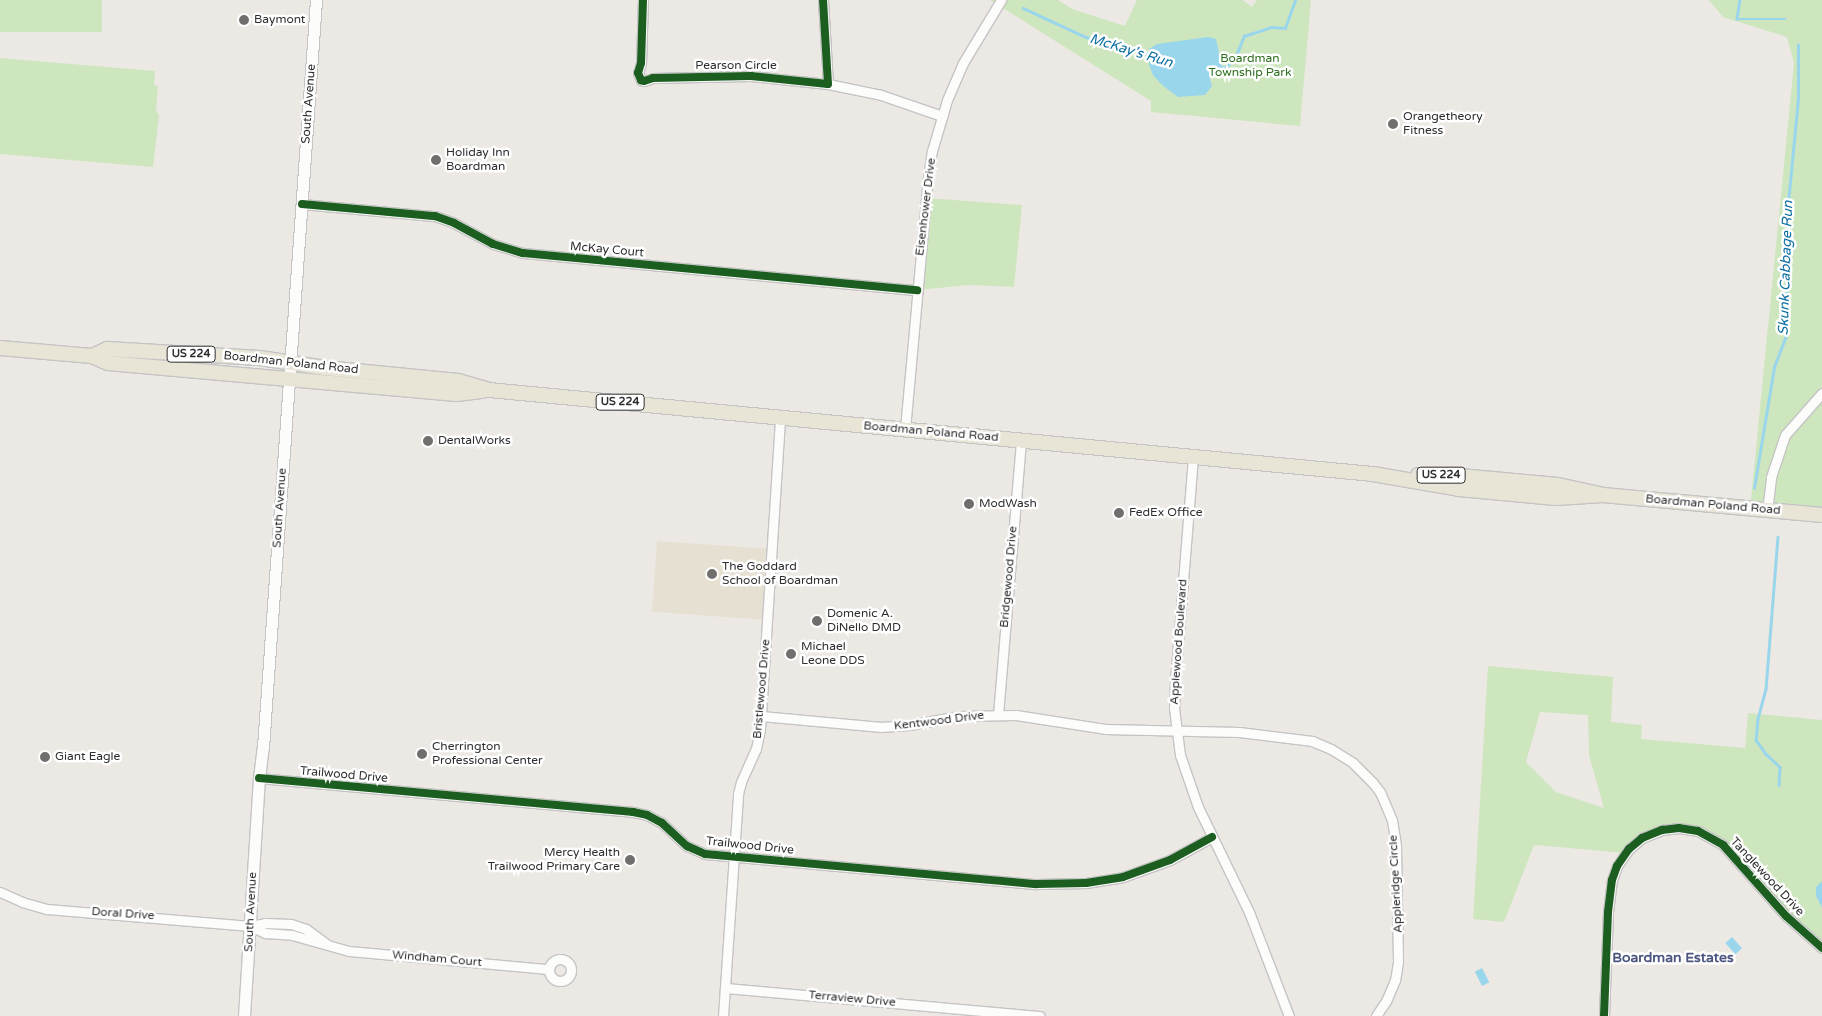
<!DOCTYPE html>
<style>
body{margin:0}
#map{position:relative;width:1822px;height:1016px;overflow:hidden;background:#ece8e4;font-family:"Varela Round",sans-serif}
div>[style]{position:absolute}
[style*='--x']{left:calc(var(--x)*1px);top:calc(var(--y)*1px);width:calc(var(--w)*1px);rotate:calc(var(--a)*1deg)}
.education>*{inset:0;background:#e6e0d3;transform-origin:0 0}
.green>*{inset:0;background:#cee6be;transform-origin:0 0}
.water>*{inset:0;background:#99d6ec;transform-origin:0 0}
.stream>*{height:2.5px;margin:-1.25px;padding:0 1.25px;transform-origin:1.25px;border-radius:1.25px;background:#99d6ec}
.roads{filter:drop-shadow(1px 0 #c5c4c5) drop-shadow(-1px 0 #c5c4c5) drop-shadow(0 1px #c5c4c5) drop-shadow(0 -1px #c5c4c5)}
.street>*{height:9px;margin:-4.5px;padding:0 4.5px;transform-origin:4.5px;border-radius:4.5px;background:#fcfcfb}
.street>.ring{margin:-4.5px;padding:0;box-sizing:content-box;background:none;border:9px solid #fcfcfb;border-radius:50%}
.secondary>*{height:11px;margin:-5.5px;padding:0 5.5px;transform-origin:5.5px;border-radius:5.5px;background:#fcfcfb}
.primary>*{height:14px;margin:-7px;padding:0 7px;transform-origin:7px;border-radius:7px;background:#e8e4d6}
.cycleway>*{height:8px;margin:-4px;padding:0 4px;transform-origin:4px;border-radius:4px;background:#1b5e20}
.dots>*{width:14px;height:14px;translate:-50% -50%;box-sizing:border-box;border:2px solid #fff;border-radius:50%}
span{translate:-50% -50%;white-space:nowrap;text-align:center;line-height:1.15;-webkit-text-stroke:5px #fff;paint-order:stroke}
.shield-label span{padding:1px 4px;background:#fff;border:1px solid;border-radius:4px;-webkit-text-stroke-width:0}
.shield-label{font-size:11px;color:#2e2e2e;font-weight:700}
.poi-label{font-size:12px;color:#2e2e2e}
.left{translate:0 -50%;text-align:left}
.right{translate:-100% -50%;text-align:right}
.park-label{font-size:12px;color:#2c6e1b}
.street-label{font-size:12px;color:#2e2e2e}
.water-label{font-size:14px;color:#0d6fa3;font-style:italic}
.neighbourhood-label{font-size:14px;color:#4d5680;font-weight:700}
</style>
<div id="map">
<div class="education">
<i style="left:657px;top:541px;width:114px;height:71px;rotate:4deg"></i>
</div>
<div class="green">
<i style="left:0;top:0;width:102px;height:32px"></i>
<i style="clip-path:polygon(990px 0,1058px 0,1072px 9px,1125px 26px,1137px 0,1243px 0,1252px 7px,1257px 0,1311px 0,1300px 126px,1151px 112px,1151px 101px)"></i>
<i style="clip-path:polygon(1709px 0,1822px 0,1822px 515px,1750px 509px,1794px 63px,1787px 37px,1723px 17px)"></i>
<i style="clip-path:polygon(0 58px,155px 71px,154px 85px,158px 86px,156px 109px,159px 116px,153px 167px,0 154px)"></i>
<i style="clip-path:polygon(926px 198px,1022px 205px,1014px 287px,969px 285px,917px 290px)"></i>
<i style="clip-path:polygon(evenodd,1488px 666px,1613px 677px,1611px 722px,1642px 725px,1641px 739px,1745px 748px,1748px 713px,1822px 720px,1822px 882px,1816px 887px,1816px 896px,1822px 908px,1822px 948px,1736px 858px,1704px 833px,1662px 830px,1626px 853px,1534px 845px,1504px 922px,1473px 919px,1488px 666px,1540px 712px,1588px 715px,1589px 755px,1604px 808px,1556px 792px,1526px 762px,1540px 712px)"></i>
</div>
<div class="water">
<i style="clip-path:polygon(1208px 37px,1216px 39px,1222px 66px,1210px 79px,1212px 86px,1205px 95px,1178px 97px,1162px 85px,1153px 75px,1149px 65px,1149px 49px,1157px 44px)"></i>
<i style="clip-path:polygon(1821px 882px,1822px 882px,1822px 908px,1816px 896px,1816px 887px)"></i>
<i style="left:1732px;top:937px;width:15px;height:9px;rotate:48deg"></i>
<i style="left:1482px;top:968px;width:16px;height:8px;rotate:63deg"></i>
</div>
<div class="stream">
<i style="--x:1740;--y:0;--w:19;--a:99"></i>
<i style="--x:1737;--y:19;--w:48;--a:0"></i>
<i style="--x:1023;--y:8;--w:69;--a:24.7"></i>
<i style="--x:1086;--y:37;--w:68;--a:15.3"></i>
<i style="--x:1217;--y:68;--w:9;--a:-6"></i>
<i style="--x:1226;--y:67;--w:13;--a:-45"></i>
<i style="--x:1235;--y:58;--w:24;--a:-68"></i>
<i style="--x:1244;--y:36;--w:28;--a:-18"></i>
<i style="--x:1271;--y:27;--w:14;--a:4"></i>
<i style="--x:1285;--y:28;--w:30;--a:-70"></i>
<i style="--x:1754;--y:488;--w:123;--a:-80.6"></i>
<i style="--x:1774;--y:367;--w:33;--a:-69"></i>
<i style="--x:1786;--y:336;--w:123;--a:-89.5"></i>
<i style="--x:1787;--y:213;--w:116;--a:-84.5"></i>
<i style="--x:1798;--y:98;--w:53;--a:-90"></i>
<i style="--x:1778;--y:537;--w:152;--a:94.5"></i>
<i style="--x:1766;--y:689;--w:31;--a:105"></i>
<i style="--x:1758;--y:719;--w:21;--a:95"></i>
<i style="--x:1756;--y:740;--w:17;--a:54"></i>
<i style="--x:1766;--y:754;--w:19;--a:43"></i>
<i style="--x:1780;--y:767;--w:18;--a:93"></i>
</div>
<div class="roads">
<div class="street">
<i style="--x:643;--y:0;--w:63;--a:91.8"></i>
<i style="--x:641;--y:63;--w:10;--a:107"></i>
<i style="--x:638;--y:73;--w:8;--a:67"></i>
<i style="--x:641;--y:80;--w:3;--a:18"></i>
<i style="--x:644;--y:81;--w:9;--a:-18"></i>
<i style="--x:653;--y:78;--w:98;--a:-1.2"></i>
<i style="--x:751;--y:76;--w:77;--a:5.9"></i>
<i style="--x:828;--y:84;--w:84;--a:-93.4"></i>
<i style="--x:828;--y:84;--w:54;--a:11.7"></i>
<i style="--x:881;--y:95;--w:65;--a:19"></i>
<i style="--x:302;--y:204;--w:134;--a:5.2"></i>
<i style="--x:435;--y:216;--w:20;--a:20"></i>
<i style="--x:454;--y:223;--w:44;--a:28.3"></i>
<i style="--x:493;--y:244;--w:31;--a:17"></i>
<i style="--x:523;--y:253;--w:396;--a:5.4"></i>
<i style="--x:905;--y:429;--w:252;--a:-84.8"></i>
<i style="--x:928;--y:178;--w:27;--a:-82"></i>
<i style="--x:932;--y:151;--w:53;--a:-73.6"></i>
<i style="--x:947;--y:100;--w:40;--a:-66.6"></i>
<i style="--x:963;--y:63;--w:74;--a:-58.9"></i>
<i style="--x:1193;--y:457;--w:226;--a:94.6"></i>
<i style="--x:1175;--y:682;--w:26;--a:92"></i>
<i style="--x:1174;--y:708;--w:47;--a:82.7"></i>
<i style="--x:1180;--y:755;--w:55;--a:70.9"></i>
<i style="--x:1198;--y:807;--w:117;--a:64.1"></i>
<i style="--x:1249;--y:912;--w:111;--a:69"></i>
<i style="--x:1767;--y:511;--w:34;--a:-83"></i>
<i style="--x:1771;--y:477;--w:44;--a:-71.6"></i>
<i style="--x:1785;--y:435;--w:56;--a:-48.6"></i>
<i style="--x:998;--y:715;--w:276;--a:-85.2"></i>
<i style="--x:761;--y:716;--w:121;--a:5.2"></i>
<i style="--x:881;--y:727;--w:28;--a:-4"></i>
<i style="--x:909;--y:725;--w:51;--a:-10.2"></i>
<i style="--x:959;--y:716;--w:57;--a:-1"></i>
<i style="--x:1016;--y:715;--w:90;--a:8.9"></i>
<i style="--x:1105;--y:729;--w:134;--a:1.3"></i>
<i style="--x:1239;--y:732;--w:74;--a:7"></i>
<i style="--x:1312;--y:741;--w:21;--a:23"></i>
<i style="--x:1331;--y:749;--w:26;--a:32"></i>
<i style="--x:1353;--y:763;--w:28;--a:45"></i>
<i style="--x:1373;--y:783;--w:11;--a:52"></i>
<i style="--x:1380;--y:792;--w:30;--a:67"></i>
<i style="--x:1392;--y:820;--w:26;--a:81"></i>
<i style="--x:1396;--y:846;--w:116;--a:89"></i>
<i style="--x:1398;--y:962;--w:18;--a:99"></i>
<i style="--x:1395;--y:980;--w:23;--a:113"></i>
<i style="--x:1386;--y:1001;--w:18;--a:124"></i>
<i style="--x:259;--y:778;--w:376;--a:5.2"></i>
<i style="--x:633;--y:812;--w:14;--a:12"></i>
<i style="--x:647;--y:815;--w:17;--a:28"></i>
<i style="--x:662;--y:823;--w:34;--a:43"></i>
<i style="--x:687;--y:846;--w:20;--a:24"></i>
<i style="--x:705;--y:854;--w:333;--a:5.2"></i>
<i style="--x:1037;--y:884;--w:49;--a:-1.2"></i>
<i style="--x:1086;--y:883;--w:37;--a:-9"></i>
<i style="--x:1123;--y:877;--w:50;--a:-19.9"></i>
<i style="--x:1170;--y:860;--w:48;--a:-28.7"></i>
<i style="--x:0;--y:892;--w:24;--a:24"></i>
<i style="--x:22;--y:902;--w:26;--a:16"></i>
<i style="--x:47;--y:909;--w:204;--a:4.8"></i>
<i style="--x:250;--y:926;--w:15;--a:-11"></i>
<i style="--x:265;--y:923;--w:26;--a:2"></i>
<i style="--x:291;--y:924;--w:16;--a:18"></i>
<i style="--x:306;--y:929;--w:26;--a:36"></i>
<i style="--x:250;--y:926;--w:17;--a:25"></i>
<i style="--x:265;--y:933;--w:27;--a:4"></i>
<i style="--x:292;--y:935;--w:59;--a:15.7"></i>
<i style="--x:349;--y:951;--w:200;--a:5.2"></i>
<i class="ring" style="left:549px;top:959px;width:13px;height:13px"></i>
<i style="--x:725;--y:988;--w:316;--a:5.1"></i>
<i style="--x:723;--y:1016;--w:223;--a:-86.1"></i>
<i style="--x:738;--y:794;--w:12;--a:-76"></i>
<i style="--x:741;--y:782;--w:36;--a:-66"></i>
<i style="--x:756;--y:749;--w:20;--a:-79"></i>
<i style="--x:760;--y:729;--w:313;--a:-86.3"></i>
<i style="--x:1604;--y:1016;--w:104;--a:-87.8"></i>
<i style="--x:1608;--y:912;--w:32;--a:-83"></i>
<i style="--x:1612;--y:880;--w:15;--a:-70"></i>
<i style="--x:1617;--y:866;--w:21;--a:-55"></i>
<i style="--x:1629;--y:849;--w:17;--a:-40"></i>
<i style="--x:1642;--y:838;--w:22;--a:-22"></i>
<i style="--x:1662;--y:830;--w:17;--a:-7"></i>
<i style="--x:1679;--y:828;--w:19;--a:9"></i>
<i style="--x:1698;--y:831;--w:29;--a:29"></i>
<i style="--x:1723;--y:845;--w:95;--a:48.4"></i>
<i style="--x:1786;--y:916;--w:48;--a:41.6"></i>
</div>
<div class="secondary">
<i style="--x:244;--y:1016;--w:238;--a:-86.4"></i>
<i style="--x:259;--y:778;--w:31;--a:-83"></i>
<i style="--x:263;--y:747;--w:749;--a:-85.94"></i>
</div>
<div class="primary">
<i style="--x:0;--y:348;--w:92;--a:5"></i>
<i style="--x:92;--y:356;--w:17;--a:24"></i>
<i style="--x:108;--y:363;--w:350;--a:5.1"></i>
<i style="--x:457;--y:394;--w:26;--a:-7"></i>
<i style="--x:92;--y:356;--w:17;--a:-25"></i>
<i style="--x:107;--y:349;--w:153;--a:3.4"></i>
<i style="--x:260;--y:358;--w:66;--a:8.7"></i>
<i style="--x:325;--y:368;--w:134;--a:5.6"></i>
<i style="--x:458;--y:381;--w:32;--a:16"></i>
<i style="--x:489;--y:390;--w:888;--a:5.43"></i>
<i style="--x:1373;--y:474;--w:87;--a:9.9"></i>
<i style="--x:1459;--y:489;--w:97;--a:5.3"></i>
<i style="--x:1556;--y:498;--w:47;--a:-3.7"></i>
<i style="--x:1418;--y:475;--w:42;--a:1.4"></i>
<i style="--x:1460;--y:476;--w:98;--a:5.2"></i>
<i style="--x:1558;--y:485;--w:46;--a:12.5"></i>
<i style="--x:1603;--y:495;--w:220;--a:5.2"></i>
</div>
</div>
<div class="cycleway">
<i style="--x:643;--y:0;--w:63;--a:91.8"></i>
<i style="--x:641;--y:63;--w:10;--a:107"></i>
<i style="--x:638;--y:73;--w:8;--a:67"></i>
<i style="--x:641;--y:80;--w:3;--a:18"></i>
<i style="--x:644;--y:81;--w:9;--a:-18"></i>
<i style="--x:653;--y:78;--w:98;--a:-1.2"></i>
<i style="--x:751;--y:76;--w:77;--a:5.9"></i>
<i style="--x:828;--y:84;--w:84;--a:-93.4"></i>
<i style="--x:302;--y:204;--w:134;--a:5.2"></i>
<i style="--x:435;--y:216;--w:20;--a:20"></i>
<i style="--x:454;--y:223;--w:44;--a:28.3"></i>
<i style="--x:493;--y:244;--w:31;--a:17"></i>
<i style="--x:523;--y:253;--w:396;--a:5.4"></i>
<i style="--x:259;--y:778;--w:376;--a:5.2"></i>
<i style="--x:633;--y:812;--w:14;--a:12"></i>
<i style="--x:647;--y:815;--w:17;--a:28"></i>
<i style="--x:662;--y:823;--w:34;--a:43"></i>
<i style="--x:687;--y:846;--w:20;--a:24"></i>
<i style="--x:705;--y:854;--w:333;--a:5.2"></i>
<i style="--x:1037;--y:884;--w:49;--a:-1.2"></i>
<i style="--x:1086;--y:883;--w:37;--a:-9"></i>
<i style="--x:1123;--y:877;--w:50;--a:-19.9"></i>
<i style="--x:1170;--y:860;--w:48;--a:-28.7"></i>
<i style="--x:1604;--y:1016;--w:104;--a:-87.8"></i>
<i style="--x:1608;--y:912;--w:32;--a:-83"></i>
<i style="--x:1612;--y:880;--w:15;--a:-70"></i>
<i style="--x:1617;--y:866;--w:21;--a:-55"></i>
<i style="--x:1629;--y:849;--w:17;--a:-40"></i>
<i style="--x:1642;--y:838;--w:22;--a:-22"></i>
<i style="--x:1662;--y:830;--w:17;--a:-7"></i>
<i style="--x:1679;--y:828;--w:19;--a:9"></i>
<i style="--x:1698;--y:831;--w:29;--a:29"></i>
<i style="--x:1723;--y:845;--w:95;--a:48.4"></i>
<i style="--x:1786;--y:916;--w:48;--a:41.6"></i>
</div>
<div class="dots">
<i style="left:244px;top:20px;background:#706f6e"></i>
<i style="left:1393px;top:124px;background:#706f6e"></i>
<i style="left:436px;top:160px;background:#706f6e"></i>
<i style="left:428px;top:441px;background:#706f6e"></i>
<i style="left:969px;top:504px;background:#706f6e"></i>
<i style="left:1119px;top:513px;background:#706f6e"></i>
<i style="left:712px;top:574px;background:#706f6e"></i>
<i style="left:817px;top:621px;background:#706f6e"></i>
<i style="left:791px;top:654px;background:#706f6e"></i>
<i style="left:422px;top:754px;background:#706f6e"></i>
<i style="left:45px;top:757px;background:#706f6e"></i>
<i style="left:630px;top:860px;background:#706f6e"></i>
</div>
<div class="shield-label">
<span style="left:191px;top:354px">US 224</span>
<span style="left:620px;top:402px">US 224</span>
<span style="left:1441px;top:475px">US 224</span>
</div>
<div class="poi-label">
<span class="left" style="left:254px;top:20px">Baymont</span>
<span class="left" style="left:1403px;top:124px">Orangetheory<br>Fitness</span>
<span class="left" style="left:446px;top:160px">Holiday Inn<br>Boardman</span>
<span class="left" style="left:438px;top:441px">DentalWorks</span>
<span class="left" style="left:979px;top:504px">ModWash</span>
<span class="left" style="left:1129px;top:513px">FedEx Office</span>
<span class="left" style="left:722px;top:574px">The Goddard<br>School of Boardman</span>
<span class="left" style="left:827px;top:621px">Domenic A.<br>DiNello DMD</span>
<span class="left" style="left:801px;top:654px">Michael<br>Leone DDS</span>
<span class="left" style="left:432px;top:754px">Cherrington<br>Professional Center</span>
<span class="left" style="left:55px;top:757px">Giant Eagle</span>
<span class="right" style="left:620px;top:860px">Mercy Health<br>Trailwood Primary Care</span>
</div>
<div class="park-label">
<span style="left:1250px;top:66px">Boardman<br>Township Park</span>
</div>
<div class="street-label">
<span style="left:736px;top:66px">Pearson Circle</span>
<span style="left:309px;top:104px;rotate:-86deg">South Avenue</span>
<span style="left:926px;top:207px;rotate:-83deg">Eisenhower Drive</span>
<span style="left:607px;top:250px;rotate:5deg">McKay Court</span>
<span style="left:291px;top:363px;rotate:6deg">Boardman Poland Road</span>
<span style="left:931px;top:432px;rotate:5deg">Boardman Poland Road</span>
<span style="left:1713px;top:505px;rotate:5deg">Boardman Poland Road</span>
<span style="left:280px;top:508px;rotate:-86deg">South Avenue</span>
<span style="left:1009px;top:577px;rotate:-85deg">Bridgewood Drive</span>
<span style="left:1179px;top:642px;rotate:-86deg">Applewood Boulevard</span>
<span style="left:762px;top:689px;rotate:-85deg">Bristlewood Drive</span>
<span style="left:939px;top:721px;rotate:-7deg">Kentwood Drive</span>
<span style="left:344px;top:775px;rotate:5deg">Trailwood Drive</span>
<span style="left:750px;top:846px;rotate:6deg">Trailwood Drive</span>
<span style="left:1767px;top:877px;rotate:47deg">Tanglewood Drive</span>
<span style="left:1396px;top:884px;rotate:-93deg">Appleridge Circle</span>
<span style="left:251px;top:912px;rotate:-87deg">South Avenue</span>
<span style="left:123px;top:914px;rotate:4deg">Doral Drive</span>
<span style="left:437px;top:959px;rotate:5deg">Windham Court</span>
<span style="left:852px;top:999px;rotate:5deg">Terraview Drive</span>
</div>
<div class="water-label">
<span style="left:1131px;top:51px;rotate:17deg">McKay's Run</span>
<span style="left:1786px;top:268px;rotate:-88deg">Skunk Cabbage Run</span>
</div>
<div class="neighbourhood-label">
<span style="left:1673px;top:958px">Boardman Estates</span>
</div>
</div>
